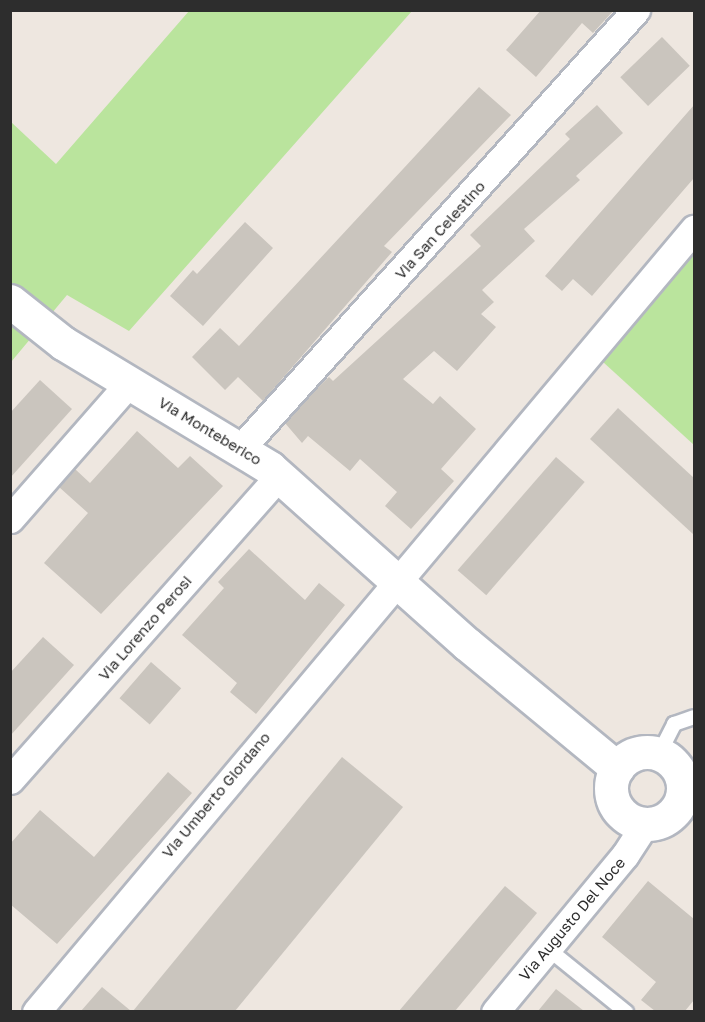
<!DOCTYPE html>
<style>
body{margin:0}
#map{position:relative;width:705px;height:1022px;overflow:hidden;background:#eee7e0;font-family:"Golos Text",sans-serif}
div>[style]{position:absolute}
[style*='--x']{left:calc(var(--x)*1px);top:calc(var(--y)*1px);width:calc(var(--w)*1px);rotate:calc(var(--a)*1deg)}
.green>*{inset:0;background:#bae49d}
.building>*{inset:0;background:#cac5be;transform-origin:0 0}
.roads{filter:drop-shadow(2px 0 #b3b7c0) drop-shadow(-2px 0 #b3b7c0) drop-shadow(0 2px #b3b7c0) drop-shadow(0 -2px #b3b7c0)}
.lane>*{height:14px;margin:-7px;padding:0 7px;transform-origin:7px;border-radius:7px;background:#fff}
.street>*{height:27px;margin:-13.5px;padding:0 13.5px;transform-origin:13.5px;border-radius:13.5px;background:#fff}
.secondary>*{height:33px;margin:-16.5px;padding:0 16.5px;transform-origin:16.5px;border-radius:16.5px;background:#fff}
.secondary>.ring{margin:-16.5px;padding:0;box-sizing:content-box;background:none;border:33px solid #fff;border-radius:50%}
span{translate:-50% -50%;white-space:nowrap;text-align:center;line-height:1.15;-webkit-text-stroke:6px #fff;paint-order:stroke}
.street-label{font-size:15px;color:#2d2d2d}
.frame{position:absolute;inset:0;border:12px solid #2d2d2d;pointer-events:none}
</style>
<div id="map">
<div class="green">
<i style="clip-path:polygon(189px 11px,412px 11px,129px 331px,67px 295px,11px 362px,11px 122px,56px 164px)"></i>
<i style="clip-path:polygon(694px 250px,694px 445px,603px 362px)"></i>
</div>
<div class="building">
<i style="clip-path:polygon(541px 10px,614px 10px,593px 33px,582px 23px,536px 77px,506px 50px)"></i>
<i style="left:662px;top:37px;width:40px;height:58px;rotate:46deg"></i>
<i style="clip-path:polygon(479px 87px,511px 115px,384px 246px,392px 252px,263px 401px,238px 377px,225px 390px,192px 357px,220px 328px,239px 346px)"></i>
<i style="clip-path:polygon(597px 105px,623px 133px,576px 176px,580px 180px,524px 229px,535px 241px,482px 290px,494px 302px,481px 314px,496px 327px,457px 371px,434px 351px,403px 379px,433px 404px,440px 396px,476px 429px,441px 469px,454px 481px,411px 529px,385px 506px,397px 492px,360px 459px,350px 471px,308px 436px,302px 443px,285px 423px,313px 392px,329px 377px,333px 381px,481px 246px,470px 235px,570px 139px,565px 134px)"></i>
<i style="clip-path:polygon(694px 105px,694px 178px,592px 296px,573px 279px,562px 291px,545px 276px)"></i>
<i style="clip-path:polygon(245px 222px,273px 248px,203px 326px,170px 296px,193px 270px,197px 274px)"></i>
<i style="clip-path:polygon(40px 380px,72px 409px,10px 478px,10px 413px)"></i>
<i style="clip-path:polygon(618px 408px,694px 478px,694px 535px,590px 439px)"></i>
<i style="clip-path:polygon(137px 431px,178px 468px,190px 456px,223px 486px,101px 614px,44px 563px,88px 513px,59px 487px,75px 469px,90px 483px)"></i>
<i style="left:556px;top:457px;width:38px;height:150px;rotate:41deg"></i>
<i style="clip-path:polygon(249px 549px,305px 600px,319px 583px,345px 605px,256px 714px,230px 692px,237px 683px,182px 635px,224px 588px,218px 582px)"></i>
<i style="clip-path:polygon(43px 637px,74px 665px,10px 736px,10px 673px)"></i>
<i style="left:151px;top:662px;width:40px;height:48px;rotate:41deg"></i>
<i style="clip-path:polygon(342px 757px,403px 807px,235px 1011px,133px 1011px)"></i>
<i style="clip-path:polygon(168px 772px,192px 793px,57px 944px,10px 904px,10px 844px,40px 810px,94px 857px)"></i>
<i style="clip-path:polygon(648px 881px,694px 919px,694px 1000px,685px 1011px,655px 1011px,641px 1000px,656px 982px,602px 937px)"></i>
<i style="clip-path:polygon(505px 886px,537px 913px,455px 1011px,399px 1011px)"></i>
<i style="clip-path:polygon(102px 987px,131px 1011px,81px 1011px)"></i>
<i style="clip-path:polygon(556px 989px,584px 1011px,538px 1011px)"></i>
</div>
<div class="roads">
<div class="lane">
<i style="--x:659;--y:754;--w:34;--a:-63"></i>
<i style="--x:674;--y:724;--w:21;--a:-19"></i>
<i style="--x:547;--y:948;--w:102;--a:39"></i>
</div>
<div class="street">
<i style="--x:241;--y:448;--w:590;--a:-47.96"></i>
<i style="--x:10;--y:519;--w:181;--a:-48.8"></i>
<i style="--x:10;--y:780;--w:406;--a:-48.5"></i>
<i style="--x:36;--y:1012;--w:1023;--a:-49.96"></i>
<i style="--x:495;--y:1012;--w:204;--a:-50.4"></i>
<i style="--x:625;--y:855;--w:37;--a:-57"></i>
</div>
<div class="secondary">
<i style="--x:10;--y:301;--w:68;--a:38.4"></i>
<i style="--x:63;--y:343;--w:242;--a:31.1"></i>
<i style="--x:270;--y:468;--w:264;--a:41.8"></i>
<i style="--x:467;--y:644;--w:195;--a:39.6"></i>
<i class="ring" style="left:611px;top:752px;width:39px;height:39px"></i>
</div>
</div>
<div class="street-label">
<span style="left:440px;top:230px;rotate:-48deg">Via San Celestino</span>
<span style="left:210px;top:431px;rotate:31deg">Via Monteberico</span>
<span style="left:145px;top:628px;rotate:-49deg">Via Lorenzo Perosi</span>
<span style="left:216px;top:795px;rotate:-50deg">Via Umberto Giordano</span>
<span style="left:572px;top:919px;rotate:-50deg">Via Augusto Del Noce</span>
</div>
<div class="frame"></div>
</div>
